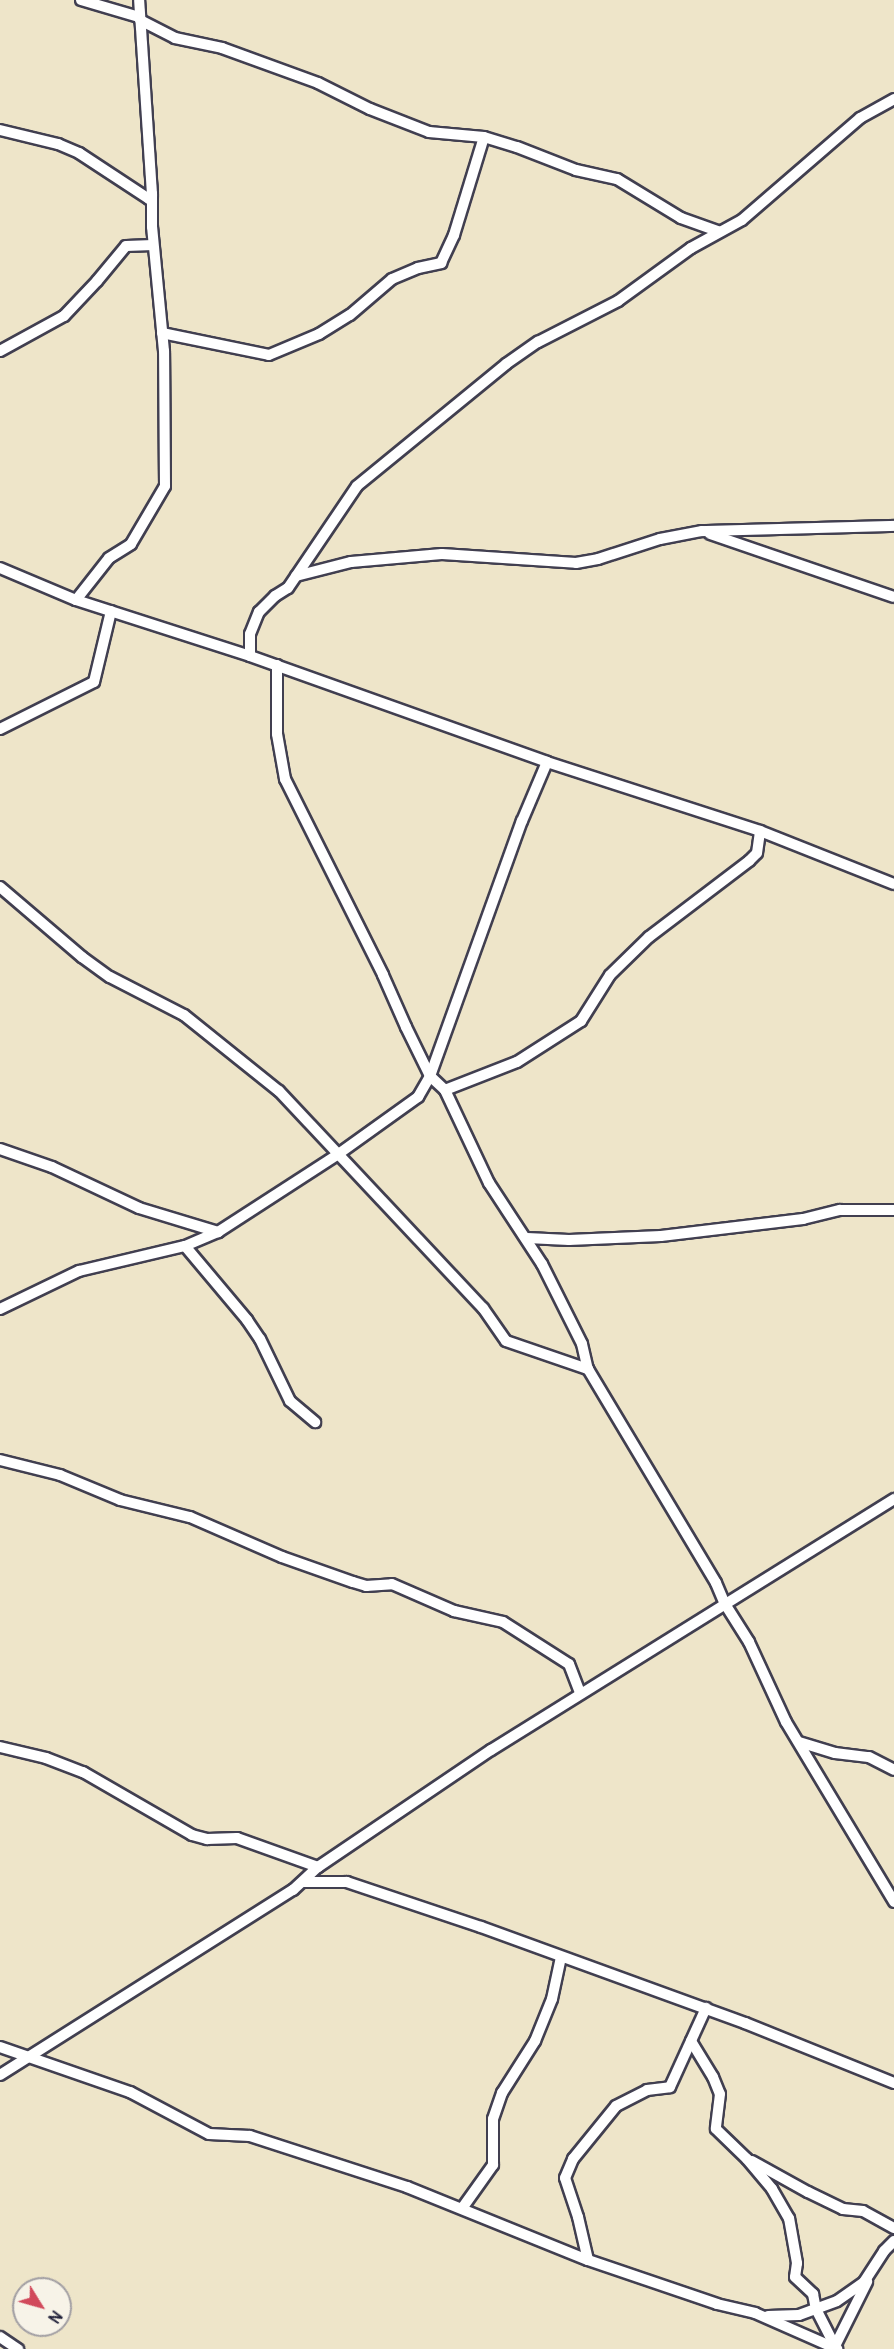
<!DOCTYPE html>
<style>
body{margin:0}
#map{position:relative;width:894px;height:2349px;overflow:hidden;background:#eee5c9;font-family:Pangolin,sans-serif}
div>[style]{position:absolute}
[style*='--x']{left:calc(var(--x)*1px);top:calc(var(--y)*1px);width:calc(var(--w)*1px);rotate:calc(var(--a)*1deg)}
.roads{filter:drop-shadow(2px 0 #413f50) drop-shadow(-2px 0 #413f50) drop-shadow(0 2px #413f50) drop-shadow(0 -2px #413f50)}
.minor>*{height:10px;margin:-5px;padding:0 5px;transform-origin:5px;border-radius:5px;background:#fff}
span{translate:-50% -50%;white-space:nowrap;text-align:center;line-height:1.15;-webkit-text-stroke:6px #f7f3e8;paint-order:stroke}
.north{position:absolute;left:12px;top:2277px;width:60px;height:60px;box-sizing:border-box;background:#f7f3e8;border:2px solid #a29fa3;border-radius:50%;rotate:127deg;font-size:16px;font-weight:700;line-height:24px;text-align:center;color:#22223b}
.north::after{content:'';display:block;margin:auto;width:21px;height:27px;background:#d1495b;clip-path:polygon(50% 0,100% 100%,50% 72%,0 100%)}
</style>
<div id="map">
<div class="roads">
<div class="minor">
<i style="--x:81;--y:0;--w:60;--a:16.3"></i>
<i style="--x:140;--y:20;--w:39;--a:27"></i>
<i style="--x:175;--y:38;--w:48;--a:12"></i>
<i style="--x:222;--y:48;--w:102;--a:20"></i>
<i style="--x:318;--y:83;--w:58;--a:26.6"></i>
<i style="--x:370;--y:109;--w:63;--a:21.3"></i>
<i style="--x:429;--y:132;--w:55;--a:5.2"></i>
<i style="--x:484;--y:137;--w:34;--a:17"></i>
<i style="--x:517;--y:147;--w:63;--a:21.3"></i>
<i style="--x:576;--y:170;--w:42;--a:12.4"></i>
<i style="--x:617;--y:179;--w:75;--a:31.4"></i>
<i style="--x:681;--y:218;--w:41;--a:19.7"></i>
<i style="--x:0;--y:130;--w:60;--a:13.6"></i>
<i style="--x:58;--y:144;--w:23;--a:23"></i>
<i style="--x:79;--y:153;--w:84;--a:33.3"></i>
<i style="--x:149;--y:199;--w:6;--a:-59"></i>
<i style="--x:152;--y:194;--w:194;--a:-93.8"></i>
<i style="--x:162;--y:333;--w:109;--a:11.6"></i>
<i style="--x:269;--y:355;--w:54;--a:-22.8"></i>
<i style="--x:319;--y:334;--w:36;--a:-32"></i>
<i style="--x:350;--y:315;--w:55;--a:-40.6"></i>
<i style="--x:392;--y:279;--w:28;--a:-23"></i>
<i style="--x:418;--y:268;--w:24;--a:-12"></i>
<i style="--x:441;--y:263;--w:31;--a:-65"></i>
<i style="--x:454;--y:235;--w:102;--a:-73"></i>
<i style="--x:0;--y:351;--w:73;--a:-28.7"></i>
<i style="--x:64;--y:316;--w:48;--a:-46.7"></i>
<i style="--x:97;--y:281;--w:45;--a:-50.4"></i>
<i style="--x:126;--y:246;--w:27;--a:-2"></i>
<i style="--x:710;--y:534;--w:194;--a:18.9"></i>
<i style="--x:0;--y:568;--w:82;--a:22.8"></i>
<i style="--x:76;--y:600;--w:183;--a:17.8"></i>
<i style="--x:250;--y:656;--w:315;--a:19.6"></i>
<i style="--x:547;--y:762;--w:224;--a:17.9"></i>
<i style="--x:760;--y:831;--w:144;--a:21.6"></i>
<i style="--x:296;--y:576;--w:57;--a:-14.3"></i>
<i style="--x:351;--y:562;--w:91;--a:-5"></i>
<i style="--x:442;--y:554;--w:134;--a:3.8"></i>
<i style="--x:576;--y:563;--w:22;--a:-10"></i>
<i style="--x:598;--y:559;--w:65;--a:-17.9"></i>
<i style="--x:660;--y:539;--w:43;--a:-10.8"></i>
<i style="--x:702;--y:531;--w:192;--a:-1.5"></i>
<i style="--x:76;--y:600;--w:53;--a:-51.8"></i>
<i style="--x:109;--y:558;--w:26;--a:-32"></i>
<i style="--x:131;--y:544;--w:67;--a:-59.6"></i>
<i style="--x:165;--y:486;--w:135;--a:-90.4"></i>
<i style="--x:164;--y:351;--w:125;--a:-95.5"></i>
<i style="--x:152;--y:227;--w:33;--a:-90"></i>
<i style="--x:250;--y:656;--w:22;--a:-90"></i>
<i style="--x:250;--y:634;--w:24;--a:-68"></i>
<i style="--x:259;--y:612;--w:23;--a:-45"></i>
<i style="--x:275;--y:596;--w:15;--a:-32"></i>
<i style="--x:288;--y:588;--w:123;--a:-55.9"></i>
<i style="--x:357;--y:486;--w:193;--a:-39.3"></i>
<i style="--x:506;--y:364;--w:39;--a:-35"></i>
<i style="--x:538;--y:342;--w:90;--a:-27.1"></i>
<i style="--x:618;--y:301;--w:90;--a:-36"></i>
<i style="--x:691;--y:248;--w:58;--a:-28.8"></i>
<i style="--x:742;--y:220;--w:156;--a:-40.8"></i>
<i style="--x:860;--y:118;--w:39;--a:-29"></i>
<i style="--x:277;--y:665;--w:69;--a:90"></i>
<i style="--x:277;--y:734;--w:46;--a:79.9"></i>
<i style="--x:285;--y:779;--w:219;--a:63.4"></i>
<i style="--x:383;--y:975;--w:57;--a:66.1"></i>
<i style="--x:406;--y:1027;--w:55;--a:63.9"></i>
<i style="--x:430;--y:1076;--w:21;--a:43"></i>
<i style="--x:445;--y:1090;--w:103;--a:64.7"></i>
<i style="--x:489;--y:1183;--w:97;--a:56.8"></i>
<i style="--x:542;--y:1264;--w:89;--a:63.4"></i>
<i style="--x:582;--y:1344;--w:26;--a:77"></i>
<i style="--x:588;--y:1369;--w:249;--a:59.1"></i>
<i style="--x:716;--y:1583;--w:23;--a:67"></i>
<i style="--x:725;--y:1604;--w:45;--a:57.7"></i>
<i style="--x:749;--y:1642;--w:88;--a:65.2"></i>
<i style="--x:786;--y:1722;--w:210;--a:59"></i>
<i style="--x:0;--y:729;--w:105;--a:-26.6"></i>
<i style="--x:94;--y:682;--w:73;--a:-76.5"></i>
<i style="--x:0;--y:887;--w:108;--a:40.5"></i>
<i style="--x:82;--y:957;--w:34;--a:36"></i>
<i style="--x:110;--y:977;--w:83;--a:27.2"></i>
<i style="--x:184;--y:1015;--w:122;--a:38.7"></i>
<i style="--x:279;--y:1091;--w:298;--a:46.8"></i>
<i style="--x:483;--y:1308;--w:40;--a:55.1"></i>
<i style="--x:506;--y:1341;--w:87;--a:18.9"></i>
<i style="--x:445;--y:1090;--w:77;--a:-21.3"></i>
<i style="--x:517;--y:1062;--w:76;--a:-32.6"></i>
<i style="--x:581;--y:1021;--w:54;--a:-57.8"></i>
<i style="--x:610;--y:975;--w:54;--a:-44.3"></i>
<i style="--x:649;--y:937;--w:126;--a:-37.2"></i>
<i style="--x:749;--y:861;--w:11;--a:-45"></i>
<i style="--x:757;--y:853;--w:22;--a:-82"></i>
<i style="--x:0;--y:1149;--w:55;--a:19.1"></i>
<i style="--x:52;--y:1167;--w:96;--a:25.2"></i>
<i style="--x:139;--y:1208;--w:83;--a:16.9"></i>
<i style="--x:527;--y:1238;--w:42;--a:2.7"></i>
<i style="--x:569;--y:1240;--w:92;--a:-2.5"></i>
<i style="--x:661;--y:1236;--w:143;--a:-6.8"></i>
<i style="--x:803;--y:1219;--w:38;--a:-14"></i>
<i style="--x:840;--y:1210;--w:54;--a:0"></i>
<i style="--x:185;--y:1246;--w:97;--a:50"></i>
<i style="--x:247;--y:1320;--w:23;--a:56"></i>
<i style="--x:260;--y:1339;--w:69;--a:64.2"></i>
<i style="--x:290;--y:1401;--w:33;--a:40"></i>
<i style="--x:0;--y:1309;--w:88;--a:-25.7"></i>
<i style="--x:79;--y:1271;--w:109;--a:-13.3"></i>
<i style="--x:185;--y:1246;--w:36;--a:-23"></i>
<i style="--x:218;--y:1232;--w:142;--a:-32.9"></i>
<i style="--x:337;--y:1155;--w:100;--a:-35.6"></i>
<i style="--x:418;--y:1097;--w:24;--a:-60"></i>
<i style="--x:430;--y:1076;--w:271;--a:-70.2"></i>
<i style="--x:522;--y:821;--w:64;--a:-67"></i>
<i style="--x:0;--y:1460;--w:62;--a:14"></i>
<i style="--x:60;--y:1475;--w:65;--a:22.6"></i>
<i style="--x:120;--y:1500;--w:72;--a:13.7"></i>
<i style="--x:190;--y:1517;--w:100;--a:23.5"></i>
<i style="--x:282;--y:1557;--w:75;--a:19.4"></i>
<i style="--x:353;--y:1582;--w:14;--a:17"></i>
<i style="--x:366;--y:1586;--w:26;--a:-4"></i>
<i style="--x:392;--y:1584;--w:68;--a:23.5"></i>
<i style="--x:454;--y:1611;--w:50;--a:12.7"></i>
<i style="--x:503;--y:1622;--w:78;--a:32.5"></i>
<i style="--x:569;--y:1664;--w:31;--a:69"></i>
<i style="--x:799;--y:1742;--w:38;--a:17"></i>
<i style="--x:835;--y:1753;--w:34;--a:7"></i>
<i style="--x:869;--y:1757;--w:28;--a:27"></i>
<i style="--x:0;--y:1747;--w:47;--a:13.4"></i>
<i style="--x:46;--y:1758;--w:40;--a:21"></i>
<i style="--x:83;--y:1772;--w:126;--a:30"></i>
<i style="--x:192;--y:1835;--w:16;--a:15"></i>
<i style="--x:207;--y:1839;--w:30;--a:-2"></i>
<i style="--x:237;--y:1838;--w:86;--a:19.7"></i>
<i style="--x:304;--y:1882;--w:43;--a:0"></i>
<i style="--x:347;--y:1882;--w:141;--a:18.6"></i>
<i style="--x:481;--y:1927;--w:281;--a:20"></i>
<i style="--x:745;--y:2023;--w:161;--a:21.9"></i>
<i style="--x:691;--y:2041;--w:42;--a:58.6"></i>
<i style="--x:713;--y:2077;--w:18;--a:68"></i>
<i style="--x:720;--y:2094;--w:35;--a:97"></i>
<i style="--x:716;--y:2129;--w:43;--a:44.1"></i>
<i style="--x:747;--y:2159;--w:39;--a:50"></i>
<i style="--x:772;--y:2189;--w:34;--a:60"></i>
<i style="--x:789;--y:2218;--w:46;--a:79.9"></i>
<i style="--x:797;--y:2263;--w:14;--a:98"></i>
<i style="--x:795;--y:2277;--w:25;--a:43"></i>
<i style="--x:813;--y:2294;--w:15;--a:79"></i>
<i style="--x:816;--y:2309;--w:44;--a:62.9"></i>
<i style="--x:0;--y:2047;--w:138;--a:19.1"></i>
<i style="--x:130;--y:2092;--w:89;--a:28"></i>
<i style="--x:209;--y:2134;--w:41;--a:2.8"></i>
<i style="--x:250;--y:2136;--w:165;--a:18"></i>
<i style="--x:407;--y:2187;--w:195;--a:22"></i>
<i style="--x:588;--y:2260;--w:136;--a:18.8"></i>
<i style="--x:717;--y:2304;--w:39;--a:13"></i>
<i style="--x:755;--y:2313;--w:90;--a:23.7"></i>
<i style="--x:0;--y:2075;--w:347;--a:-32.3"></i>
<i style="--x:293;--y:1890;--w:34;--a:-43"></i>
<i style="--x:318;--y:1867;--w:209;--a:-34.1"></i>
<i style="--x:491;--y:1750;--w:475;--a:-31.9"></i>
<i style="--x:752;--y:2161;--w:64;--a:29"></i>
<i style="--x:808;--y:2192;--w:39;--a:26"></i>
<i style="--x:843;--y:2209;--w:20;--a:6"></i>
<i style="--x:863;--y:2211;--w:35;--a:29"></i>
<i style="--x:463;--y:2207;--w:52;--a:-54.5"></i>
<i style="--x:493;--y:2165;--w:46;--a:-90"></i>
<i style="--x:493;--y:2119;--w:28;--a:-71"></i>
<i style="--x:502;--y:2093;--w:62;--a:-57.6"></i>
<i style="--x:535;--y:2041;--w:45;--a:-68"></i>
<i style="--x:552;--y:1999;--w:43;--a:-77.9"></i>
<i style="--x:588;--y:2260;--w:44;--a:-103.1"></i>
<i style="--x:578;--y:2217;--w:41;--a:-108.4"></i>
<i style="--x:565;--y:2178;--w:21;--a:-67"></i>
<i style="--x:573;--y:2159;--w:68;--a:-50.9"></i>
<i style="--x:616;--y:2106;--w:35;--a:-27"></i>
<i style="--x:647;--y:2090;--w:23;--a:-7"></i>
<i style="--x:670;--y:2087;--w:87;--a:-65.5"></i>
<i style="--x:768;--y:2316;--w:31;--a:-2"></i>
<i style="--x:799;--y:2315;--w:40;--a:-20.2"></i>
<i style="--x:837;--y:2301;--w:33;--a:-35"></i>
<i style="--x:864;--y:2282;--w:37;--a:-57"></i>
<i style="--x:884;--y:2251;--w:14;--a:-45"></i>
<i style="--x:0;--y:2337;--w:22;--a:34"></i>
<i style="--x:835;--y:2346;--w:72;--a:-63.4"></i>
</div>
</div>
<div class="north">N</div>
</div>
